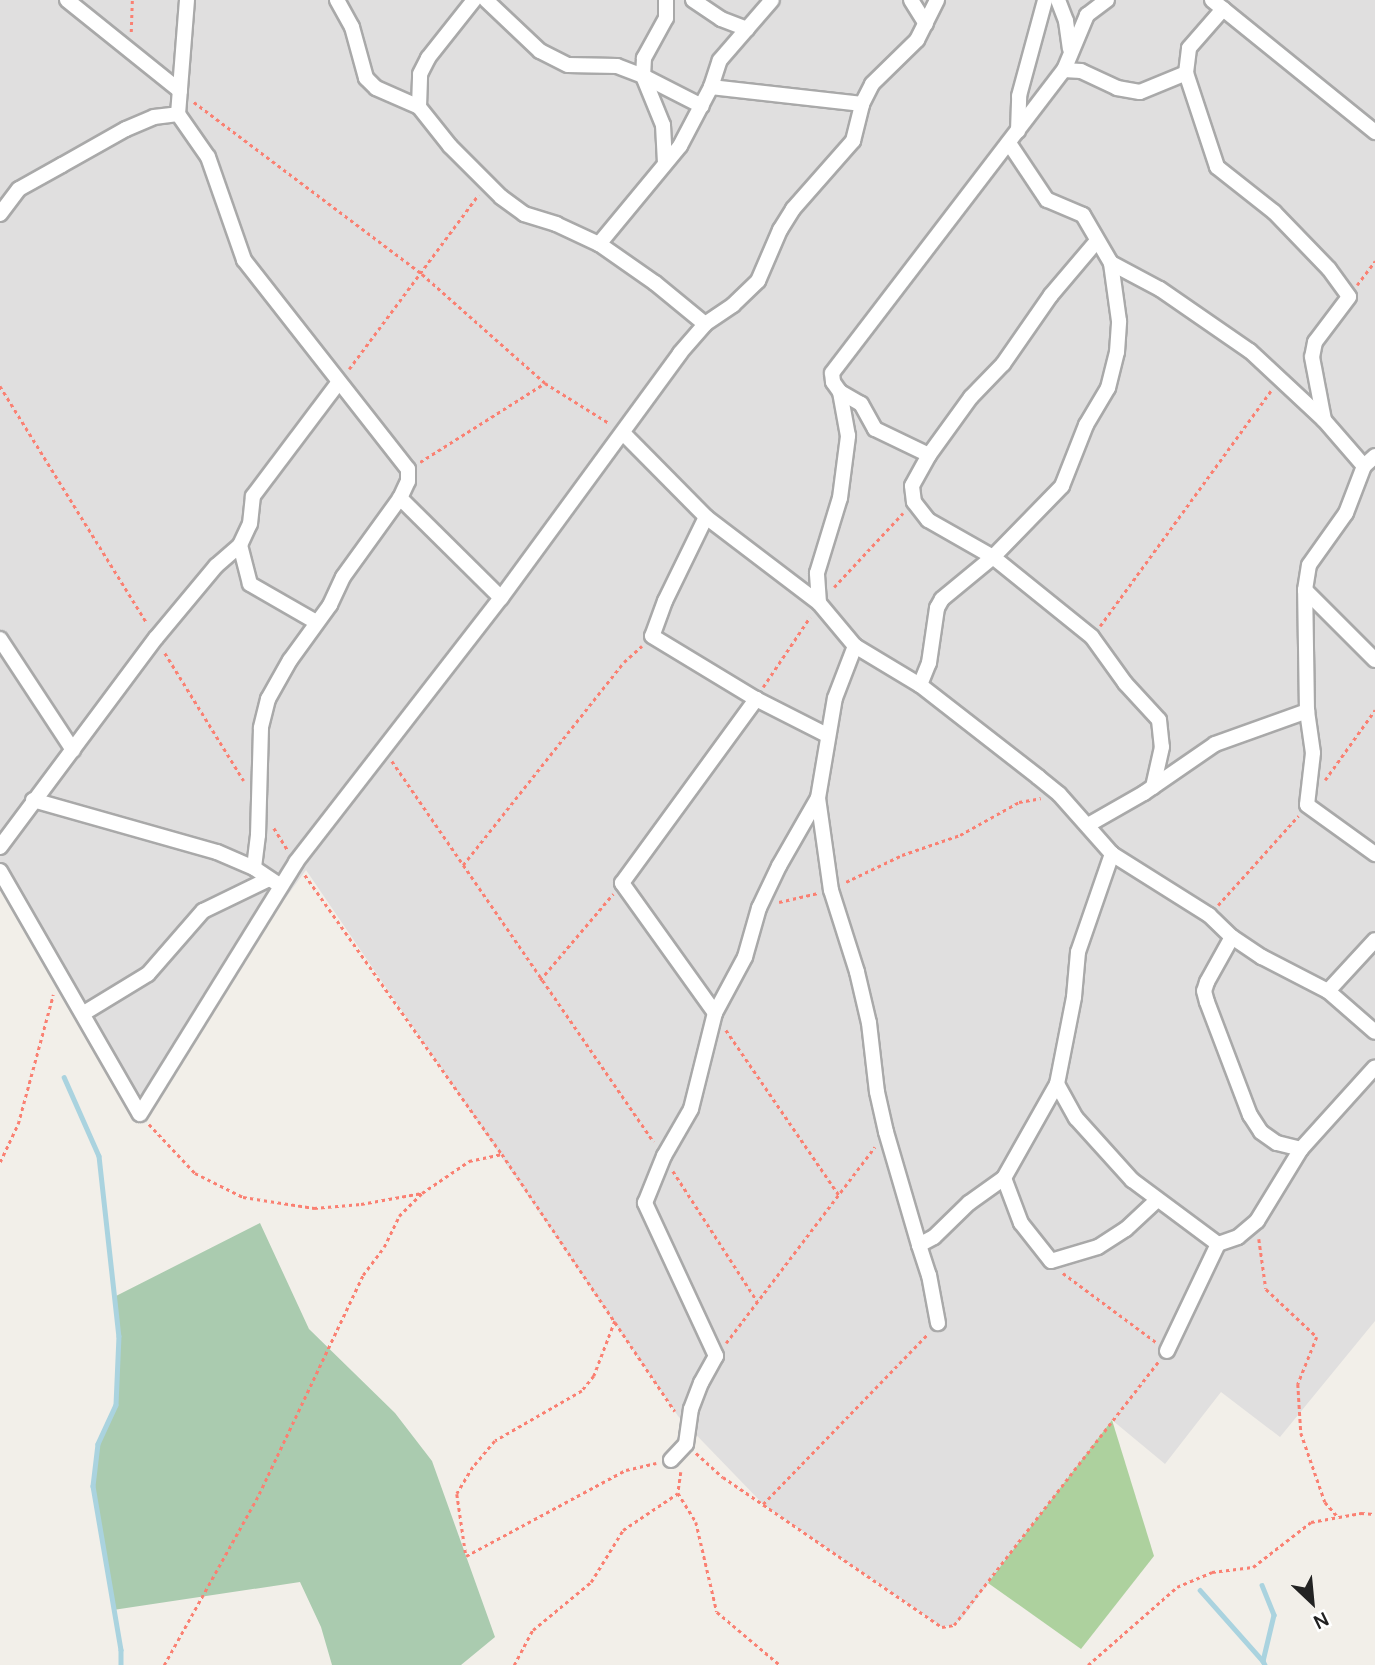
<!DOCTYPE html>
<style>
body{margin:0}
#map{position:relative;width:1375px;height:1665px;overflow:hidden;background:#f2efe9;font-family:Manrope,sans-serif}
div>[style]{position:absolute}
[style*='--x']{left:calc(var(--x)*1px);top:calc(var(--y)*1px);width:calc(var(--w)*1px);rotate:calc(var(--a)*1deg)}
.residential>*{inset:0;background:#e0dfdf}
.forest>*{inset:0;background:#add19e}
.cemetery>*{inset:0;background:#aacbaf}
.stream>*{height:4.5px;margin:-2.25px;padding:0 2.25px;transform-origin:2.25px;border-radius:2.25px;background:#aad3df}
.path>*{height:2.5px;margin-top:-1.25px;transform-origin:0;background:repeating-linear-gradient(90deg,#fa8072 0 3.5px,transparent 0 7px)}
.roads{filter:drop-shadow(2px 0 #a9a9a9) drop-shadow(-2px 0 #a9a9a9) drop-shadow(0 2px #a9a9a9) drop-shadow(0 -2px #a9a9a9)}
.street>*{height:14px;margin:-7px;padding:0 7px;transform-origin:7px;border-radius:7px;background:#fff}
span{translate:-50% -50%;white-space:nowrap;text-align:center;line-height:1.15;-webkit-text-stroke:7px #fff;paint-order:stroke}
.north{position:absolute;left:1277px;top:1567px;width:70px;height:70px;-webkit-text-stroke:5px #fff;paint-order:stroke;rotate:154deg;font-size:19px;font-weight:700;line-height:28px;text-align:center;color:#222}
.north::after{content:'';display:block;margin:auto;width:24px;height:32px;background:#222;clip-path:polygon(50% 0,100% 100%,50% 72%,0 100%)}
</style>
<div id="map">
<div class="residential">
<i style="clip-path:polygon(0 0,1375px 0,1375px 1321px,1280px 1437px,1221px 1392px,1165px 1464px,1112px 1420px,963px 1617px,954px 1625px,942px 1627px,763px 1504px,678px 1416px,306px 870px,230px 974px,140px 1114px,57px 973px,0 886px)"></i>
</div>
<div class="forest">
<i style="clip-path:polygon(1112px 1420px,1154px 1556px,1081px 1649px,988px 1583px)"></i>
</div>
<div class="cemetery">
<i style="clip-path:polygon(260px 1223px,309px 1329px,395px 1413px,432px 1461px,495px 1637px,461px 1665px,332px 1665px,321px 1627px,300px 1582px,113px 1610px,93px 1486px,98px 1444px,116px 1405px,119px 1336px,114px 1297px)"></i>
</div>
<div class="stream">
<i style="--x:64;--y:1077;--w:86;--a:66.1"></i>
<i style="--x:99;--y:1156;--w:181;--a:83.7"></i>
<i style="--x:119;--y:1336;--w:69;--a:92.5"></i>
<i style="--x:116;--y:1405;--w:43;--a:114.8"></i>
<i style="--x:98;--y:1444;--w:42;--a:96.8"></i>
<i style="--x:93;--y:1486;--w:166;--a:80.3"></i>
<i style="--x:121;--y:1650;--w:15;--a:90"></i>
<i style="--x:1262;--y:1585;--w:32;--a:68"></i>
<i style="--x:1274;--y:1615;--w:47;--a:103.4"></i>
<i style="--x:1263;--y:1661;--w:4;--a:63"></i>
<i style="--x:1200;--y:1590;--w:95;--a:48.4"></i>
</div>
<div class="path">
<i style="--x:131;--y:32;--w:32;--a:-88"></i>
<i style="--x:194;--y:102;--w:286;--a:37"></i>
<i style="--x:422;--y:274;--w:164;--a:41.5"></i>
<i style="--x:545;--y:383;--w:75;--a:32"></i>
<i style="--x:1357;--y:285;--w:30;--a:-53"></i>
<i style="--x:349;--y:369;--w:217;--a:-53.4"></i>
<i style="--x:0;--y:386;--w:279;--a:58.2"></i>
<i style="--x:420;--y:462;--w:148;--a:-32.3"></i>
<i style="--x:834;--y:587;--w:101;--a:-47"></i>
<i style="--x:1100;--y:626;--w:291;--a:-54"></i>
<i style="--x:165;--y:653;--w:150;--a:58.3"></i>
<i style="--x:763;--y:687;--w:84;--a:-56.1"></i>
<i style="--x:392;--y:761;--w:462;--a:55.5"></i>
<i style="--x:1325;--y:780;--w:86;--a:-54.5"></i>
<i style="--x:274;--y:828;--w:25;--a:58"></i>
<i style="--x:463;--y:865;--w:259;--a:-51.6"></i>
<i style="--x:624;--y:662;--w:24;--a:-42"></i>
<i style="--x:305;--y:875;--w:342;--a:54.8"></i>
<i style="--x:502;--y:1154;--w:310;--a:56.1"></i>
<i style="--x:846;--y:882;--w:62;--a:-25.7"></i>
<i style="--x:902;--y:855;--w:61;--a:-19"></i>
<i style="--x:960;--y:835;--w:68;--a:-29.2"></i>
<i style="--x:1019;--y:802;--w:22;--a:-10"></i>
<i style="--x:779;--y:902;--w:39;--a:-13"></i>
<i style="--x:1218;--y:905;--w:120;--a:-48"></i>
<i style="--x:540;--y:980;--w:113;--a:-49.7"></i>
<i style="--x:726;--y:1030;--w:200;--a:55.6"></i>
<i style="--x:149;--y:1124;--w:67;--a:46.8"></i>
<i style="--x:195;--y:1173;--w:54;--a:26.6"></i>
<i style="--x:243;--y:1197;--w:72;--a:8.8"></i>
<i style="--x:314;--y:1208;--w:47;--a:-4.9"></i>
<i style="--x:361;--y:1204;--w:62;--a:-10.2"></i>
<i style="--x:422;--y:1193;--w:57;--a:-34.2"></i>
<i style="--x:469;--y:1161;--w:34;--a:-12"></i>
<i style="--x:0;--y:1162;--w:42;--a:-64.7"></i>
<i style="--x:18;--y:1124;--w:134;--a:-74.8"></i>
<i style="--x:673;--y:1171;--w:155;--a:57.1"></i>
<i style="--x:1259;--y:1239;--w:50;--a:82"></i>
<i style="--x:1266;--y:1289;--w:70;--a:43.3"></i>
<i style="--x:1317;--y:1337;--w:51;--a:112"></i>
<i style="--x:1298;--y:1384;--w:49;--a:86.5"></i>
<i style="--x:1301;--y:1433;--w:73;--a:70.8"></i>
<i style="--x:1325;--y:1502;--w:21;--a:49"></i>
<i style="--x:1063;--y:1273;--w:116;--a:36.6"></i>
<i style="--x:615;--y:1321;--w:59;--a:110.9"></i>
<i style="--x:594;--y:1376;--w:19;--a:129"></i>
<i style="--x:582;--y:1391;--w:100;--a:150.1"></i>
<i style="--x:495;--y:1441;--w:34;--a:130"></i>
<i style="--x:473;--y:1467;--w:31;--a:121"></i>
<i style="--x:457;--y:1494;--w:63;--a:81.7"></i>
<i style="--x:466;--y:1556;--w:182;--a:-28.3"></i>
<i style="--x:626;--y:1470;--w:31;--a:-13"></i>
<i style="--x:726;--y:1343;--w:246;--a:-52.8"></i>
<i style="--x:696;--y:1453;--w:36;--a:42"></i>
<i style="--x:723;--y:1477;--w:265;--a:34.4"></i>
<i style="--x:942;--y:1627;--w:12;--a:-9"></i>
<i style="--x:954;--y:1625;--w:334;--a:-52.2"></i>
<i style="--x:681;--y:1472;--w:21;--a:98"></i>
<i style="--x:678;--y:1493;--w:34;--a:58"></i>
<i style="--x:696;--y:1522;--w:92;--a:76.9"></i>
<i style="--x:717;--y:1612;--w:82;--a:40.1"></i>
<i style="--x:763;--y:1504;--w:238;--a:-45.9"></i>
<i style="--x:164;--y:1665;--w:196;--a:-60.9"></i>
<i style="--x:259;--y:1494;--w:242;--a:-64.6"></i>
<i style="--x:363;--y:1275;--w:35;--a:-53"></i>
<i style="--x:384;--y:1247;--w:34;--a:-64"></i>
<i style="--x:399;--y:1216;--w:33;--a:-45"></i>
<i style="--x:514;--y:1665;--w:40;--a:-62"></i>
<i style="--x:533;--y:1630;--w:75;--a:-39.6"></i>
<i style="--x:591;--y:1582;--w:61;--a:-58.4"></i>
<i style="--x:623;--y:1530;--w:66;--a:-33.9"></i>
<i style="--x:1088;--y:1665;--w:118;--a:-41.2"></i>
<i style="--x:1177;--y:1587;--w:38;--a:-23"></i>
<i style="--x:1212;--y:1572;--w:41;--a:-7"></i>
<i style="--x:1253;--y:1567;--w:73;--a:-37.8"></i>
<i style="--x:1311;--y:1522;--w:51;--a:-10.2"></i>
<i style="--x:1361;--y:1513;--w:14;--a:4"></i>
</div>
<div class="roads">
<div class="street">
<i style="--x:67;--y:0;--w:145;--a:38.8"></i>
<i style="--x:187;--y:0;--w:114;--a:94.5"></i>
<i style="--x:178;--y:114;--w:52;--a:55.1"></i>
<i style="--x:208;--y:157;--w:109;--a:70.7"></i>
<i style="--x:244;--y:260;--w:266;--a:51.9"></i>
<i style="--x:408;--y:469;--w:12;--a:90"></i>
<i style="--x:408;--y:481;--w:19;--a:115"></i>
<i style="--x:400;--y:498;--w:97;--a:125.8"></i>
<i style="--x:343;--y:577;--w:31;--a:115"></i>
<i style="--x:330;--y:605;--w:68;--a:126"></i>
<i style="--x:290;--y:660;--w:45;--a:119.4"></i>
<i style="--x:268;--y:699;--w:30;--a:104"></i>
<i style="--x:261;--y:728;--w:107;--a:91.6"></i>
<i style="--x:258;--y:835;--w:33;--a:97"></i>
<i style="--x:337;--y:0;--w:31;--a:61"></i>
<i style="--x:352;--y:27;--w:53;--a:74.6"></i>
<i style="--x:366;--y:78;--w:14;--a:45"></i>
<i style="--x:376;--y:88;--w:47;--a:23.8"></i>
<i style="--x:419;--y:107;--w:50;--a:51.5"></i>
<i style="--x:450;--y:146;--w:72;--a:45"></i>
<i style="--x:501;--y:197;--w:29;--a:36"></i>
<i style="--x:524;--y:214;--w:34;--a:17"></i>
<i style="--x:556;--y:224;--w:47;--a:24.9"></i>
<i style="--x:486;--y:0;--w:74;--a:43.4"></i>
<i style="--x:540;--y:51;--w:31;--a:27"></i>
<i style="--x:568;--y:65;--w:49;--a:1.2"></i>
<i style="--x:617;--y:66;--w:28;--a:21"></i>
<i style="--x:643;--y:76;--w:53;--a:67.8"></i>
<i style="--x:663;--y:125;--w:38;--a:87"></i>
<i style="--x:666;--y:0;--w:18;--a:90"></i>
<i style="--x:666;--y:18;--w:46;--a:118.8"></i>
<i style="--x:644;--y:58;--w:18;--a:93"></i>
<i style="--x:643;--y:76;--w:66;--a:27"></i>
<i style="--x:693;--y:0;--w:34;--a:34"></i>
<i style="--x:721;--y:19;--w:28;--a:21"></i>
<i style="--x:911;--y:0;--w:28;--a:58"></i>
<i style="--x:1058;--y:0;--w:22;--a:69"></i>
<i style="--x:1066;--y:21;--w:28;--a:82"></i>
<i style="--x:1212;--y:0;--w:210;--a:39"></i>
<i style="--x:1064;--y:70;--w:17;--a:3"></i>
<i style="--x:1081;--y:71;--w:40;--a:25"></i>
<i style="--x:1117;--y:88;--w:23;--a:10"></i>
<i style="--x:1140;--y:92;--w:50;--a:-22.4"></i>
<i style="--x:1186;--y:73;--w:99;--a:71.7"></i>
<i style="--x:1217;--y:167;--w:73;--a:38.3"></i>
<i style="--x:1274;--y:212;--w:79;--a:46"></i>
<i style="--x:1329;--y:269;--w:34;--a:54"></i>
<i style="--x:1349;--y:297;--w:56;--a:127.1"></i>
<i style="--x:1315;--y:342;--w:15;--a:101"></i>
<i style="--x:1312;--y:357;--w:64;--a:79.2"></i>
<i style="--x:1186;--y:73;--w:25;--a:-83"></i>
<i style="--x:1189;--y:48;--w:52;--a:-48.9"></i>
<i style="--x:711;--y:87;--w:152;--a:6.4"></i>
<i style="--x:419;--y:107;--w:33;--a:-88"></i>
<i style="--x:420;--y:74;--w:18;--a:-63"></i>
<i style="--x:428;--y:58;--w:74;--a:-51.6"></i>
<i style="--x:1018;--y:131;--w:35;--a:-88"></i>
<i style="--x:1019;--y:96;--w:99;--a:-74.8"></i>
<i style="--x:0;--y:214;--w:31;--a:-53"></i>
<i style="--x:19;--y:189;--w:49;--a:-29.2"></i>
<i style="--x:62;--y:165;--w:73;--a:-29.4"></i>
<i style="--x:126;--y:129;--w:30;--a:-23"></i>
<i style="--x:154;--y:117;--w:24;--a:-7"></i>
<i style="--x:1096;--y:242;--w:70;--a:130.3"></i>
<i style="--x:1051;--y:295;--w:84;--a:124.8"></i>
<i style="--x:1003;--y:364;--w:46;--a:134.1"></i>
<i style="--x:971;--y:397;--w:72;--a:125.9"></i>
<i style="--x:929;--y:455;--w:35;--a:119"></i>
<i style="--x:912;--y:486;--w:16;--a:83"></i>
<i style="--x:914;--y:502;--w:23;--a:52"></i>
<i style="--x:928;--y:520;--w:75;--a:29.6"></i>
<i style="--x:993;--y:557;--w:127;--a:38.9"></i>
<i style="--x:1092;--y:637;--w:57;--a:54.3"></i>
<i style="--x:1125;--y:683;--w:50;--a:47.4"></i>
<i style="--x:1159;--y:720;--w:27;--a:84"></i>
<i style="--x:1162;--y:747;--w:41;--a:102.7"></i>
<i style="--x:1111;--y:263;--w:55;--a:28"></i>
<i style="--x:1160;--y:289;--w:109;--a:34.6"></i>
<i style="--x:1250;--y:351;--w:101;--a:43"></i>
<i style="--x:1324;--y:420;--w:61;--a:49"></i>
<i style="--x:705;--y:324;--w:65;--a:-140.6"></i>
<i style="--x:655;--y:283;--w:68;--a:-145.1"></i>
<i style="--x:599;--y:244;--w:127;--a:-50.4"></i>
<i style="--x:680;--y:146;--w:67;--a:-62.3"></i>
<i style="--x:711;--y:87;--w:28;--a:-72"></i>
<i style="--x:720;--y:60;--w:79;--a:-49.1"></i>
<i style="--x:623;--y:433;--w:118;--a:45.3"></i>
<i style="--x:706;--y:517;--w:142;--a:37.3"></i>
<i style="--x:819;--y:603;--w:56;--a:50.1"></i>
<i style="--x:855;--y:646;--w:76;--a:31"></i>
<i style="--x:920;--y:685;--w:150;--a:37.9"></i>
<i style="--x:1038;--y:777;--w:27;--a:39"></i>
<i style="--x:1059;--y:794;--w:80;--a:48.5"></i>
<i style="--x:1112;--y:854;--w:115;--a:32.2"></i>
<i style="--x:1209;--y:915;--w:32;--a:44"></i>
<i style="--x:1232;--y:937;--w:36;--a:34"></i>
<i style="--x:1262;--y:957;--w:74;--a:27.3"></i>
<i style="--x:1328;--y:991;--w:62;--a:41.1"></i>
<i style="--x:929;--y:455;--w:60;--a:-154.3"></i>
<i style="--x:875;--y:429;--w:29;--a:-119"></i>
<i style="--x:861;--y:404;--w:24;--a:-150"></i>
<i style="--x:840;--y:392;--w:12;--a:-125"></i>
<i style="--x:833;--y:382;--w:9;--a:-96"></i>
<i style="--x:832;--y:373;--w:382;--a:-52.6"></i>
<i style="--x:1064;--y:70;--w:60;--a:-67.3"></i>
<i style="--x:1087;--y:15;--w:25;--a:-37"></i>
<i style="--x:400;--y:498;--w:142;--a:44.7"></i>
<i style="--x:706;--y:517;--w:93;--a:116"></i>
<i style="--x:665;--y:601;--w:37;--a:110"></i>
<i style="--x:652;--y:636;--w:122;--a:31.2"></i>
<i style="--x:756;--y:699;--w:80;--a:26.9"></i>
<i style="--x:240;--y:545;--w:40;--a:75.6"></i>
<i style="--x:250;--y:584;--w:76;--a:29.9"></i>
<i style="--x:1305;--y:590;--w:99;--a:45"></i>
<i style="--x:819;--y:603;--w:30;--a:-94"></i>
<i style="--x:817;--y:573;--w:78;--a:-73"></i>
<i style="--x:840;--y:498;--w:63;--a:-82.6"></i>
<i style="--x:848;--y:436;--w:45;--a:-100.3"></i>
<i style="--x:0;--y:639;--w:133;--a:56.7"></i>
<i style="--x:920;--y:685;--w:24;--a:-68"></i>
<i style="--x:929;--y:663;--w:56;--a:-81.7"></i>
<i style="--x:937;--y:608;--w:10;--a:-61"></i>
<i style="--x:942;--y:599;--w:66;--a:-39.5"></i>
<i style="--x:993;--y:557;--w:99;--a:-45.8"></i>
<i style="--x:1062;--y:486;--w:66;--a:-68.5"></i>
<i style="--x:1086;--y:425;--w:43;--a:-59.3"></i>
<i style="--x:1108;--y:388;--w:37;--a:-76"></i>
<i style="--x:1117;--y:352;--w:31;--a:-86"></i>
<i style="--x:1119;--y:321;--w:59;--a:-97.9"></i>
<i style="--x:1111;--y:263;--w:56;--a:-120.3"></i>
<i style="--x:1083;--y:215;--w:39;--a:-157"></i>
<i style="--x:1047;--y:200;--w:69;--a:-123.7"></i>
<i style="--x:1307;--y:711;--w:42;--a:81.9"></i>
<i style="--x:1313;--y:753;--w:52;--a:96.6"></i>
<i style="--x:1307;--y:805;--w:84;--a:35.8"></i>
<i style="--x:818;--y:798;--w:93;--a:82"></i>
<i style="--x:831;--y:890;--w:86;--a:72.4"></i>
<i style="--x:857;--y:972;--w:52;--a:76.8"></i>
<i style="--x:869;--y:1023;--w:69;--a:83.4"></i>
<i style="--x:877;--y:1092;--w:41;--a:77.3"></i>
<i style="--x:886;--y:1132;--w:118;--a:73.7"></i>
<i style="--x:919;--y:1245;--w:17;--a:-28"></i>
<i style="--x:934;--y:1237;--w:49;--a:-44.2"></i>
<i style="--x:969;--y:1203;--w:43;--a:-35.5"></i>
<i style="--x:1004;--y:1178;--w:108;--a:-60.6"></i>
<i style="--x:1057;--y:1084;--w:89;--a:-78.9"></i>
<i style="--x:1074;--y:997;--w:45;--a:-84.9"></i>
<i style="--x:1078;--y:952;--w:104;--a:-70.9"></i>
<i style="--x:33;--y:800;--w:191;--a:15.8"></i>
<i style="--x:217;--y:852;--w:40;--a:23.4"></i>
<i style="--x:254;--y:868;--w:32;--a:34"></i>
<i style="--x:1088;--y:825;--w:64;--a:-29.7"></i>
<i style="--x:1144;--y:793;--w:86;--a:-34.6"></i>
<i style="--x:1215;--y:744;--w:98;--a:-19.7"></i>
<i style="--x:1307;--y:711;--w:121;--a:-90.9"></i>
<i style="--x:1305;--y:590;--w:25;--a:-81"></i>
<i style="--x:1309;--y:565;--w:64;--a:-54.6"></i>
<i style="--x:1346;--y:513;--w:50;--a:-69"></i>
<i style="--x:1364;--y:466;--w:15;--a:-42"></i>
<i style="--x:0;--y:847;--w:261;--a:-53.3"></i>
<i style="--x:156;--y:638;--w:94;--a:-50.2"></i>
<i style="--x:216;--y:566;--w:32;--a:-41"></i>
<i style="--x:240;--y:545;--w:23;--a:-65"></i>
<i style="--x:250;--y:524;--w:28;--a:-84"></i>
<i style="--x:253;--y:496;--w:141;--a:-53"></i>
<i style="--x:0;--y:871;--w:280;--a:60.1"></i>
<i style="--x:140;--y:1114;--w:296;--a:-58.2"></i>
<i style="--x:296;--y:862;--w:334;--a:-52.2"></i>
<i style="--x:501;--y:598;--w:303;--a:-53.8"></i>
<i style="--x:680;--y:353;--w:38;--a:-49"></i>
<i style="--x:705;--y:324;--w:34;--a:-34"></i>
<i style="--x:733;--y:305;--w:35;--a:-44"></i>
<i style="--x:758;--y:281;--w:56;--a:-66.7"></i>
<i style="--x:780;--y:230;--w:25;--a:-58"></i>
<i style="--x:793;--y:209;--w:91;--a:-48.6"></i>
<i style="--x:853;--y:141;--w:38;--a:-76"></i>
<i style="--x:862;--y:104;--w:22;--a:-63"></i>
<i style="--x:872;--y:84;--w:63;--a:-44.4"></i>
<i style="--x:917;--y:40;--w:45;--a:-63.4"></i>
<i style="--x:1232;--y:937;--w:51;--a:119.1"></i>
<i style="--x:1207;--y:982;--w:9;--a:108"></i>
<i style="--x:1204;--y:991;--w:11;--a:75"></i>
<i style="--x:1207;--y:1002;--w:121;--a:69.2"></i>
<i style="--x:1250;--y:1115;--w:20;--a:57"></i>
<i style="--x:1261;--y:1132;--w:19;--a:35"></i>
<i style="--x:1277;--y:1143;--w:25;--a:14"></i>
<i style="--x:1328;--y:991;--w:69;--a:-47.3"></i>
<i style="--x:84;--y:1013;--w:75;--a:-31.4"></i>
<i style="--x:148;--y:974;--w:84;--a:-48.9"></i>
<i style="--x:203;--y:911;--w:73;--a:-25.9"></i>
<i style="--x:715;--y:1013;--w:160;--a:-125.6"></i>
<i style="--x:622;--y:883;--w:228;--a:-53.9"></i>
<i style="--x:1057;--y:1084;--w:39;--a:61"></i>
<i style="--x:1076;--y:1118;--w:84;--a:47.9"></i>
<i style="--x:1132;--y:1180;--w:107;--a:36.7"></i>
<i style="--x:1004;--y:1178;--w:48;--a:69.3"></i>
<i style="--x:1021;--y:1223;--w:48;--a:51.7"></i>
<i style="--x:1051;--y:1261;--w:49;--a:-16.6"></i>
<i style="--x:1098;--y:1247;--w:33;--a:-33"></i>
<i style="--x:1126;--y:1229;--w:42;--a:-43.1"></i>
<i style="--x:919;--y:1245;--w:32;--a:72"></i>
<i style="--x:929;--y:1275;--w:49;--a:79.4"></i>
<i style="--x:1167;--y:1351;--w:119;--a:-64.5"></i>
<i style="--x:1218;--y:1244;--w:21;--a:-19"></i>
<i style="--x:1238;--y:1237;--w:25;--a:-40"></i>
<i style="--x:1257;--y:1221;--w:84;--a:-58.6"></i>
<i style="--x:1301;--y:1149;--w:110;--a:-47.9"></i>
<i style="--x:671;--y:1460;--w:22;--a:-47"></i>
<i style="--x:686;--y:1444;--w:35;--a:-82"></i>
<i style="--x:691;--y:1409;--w:28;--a:-69"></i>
<i style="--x:701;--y:1383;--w:31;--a:-61"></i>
<i style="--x:716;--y:1356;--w:169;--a:-114.9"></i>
<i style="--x:645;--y:1203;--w:51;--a:-68"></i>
<i style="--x:664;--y:1156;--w:54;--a:-60.1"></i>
<i style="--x:691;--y:1109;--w:99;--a:-76"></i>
<i style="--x:715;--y:1013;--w:64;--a:-61.8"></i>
<i style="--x:745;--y:957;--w:51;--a:-74.1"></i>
<i style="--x:759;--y:908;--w:47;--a:-64.5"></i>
<i style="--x:779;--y:866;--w:78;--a:-60.2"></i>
<i style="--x:818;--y:798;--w:101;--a:-80.4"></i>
<i style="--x:835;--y:698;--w:56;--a:-69"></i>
</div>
</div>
<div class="north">N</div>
</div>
